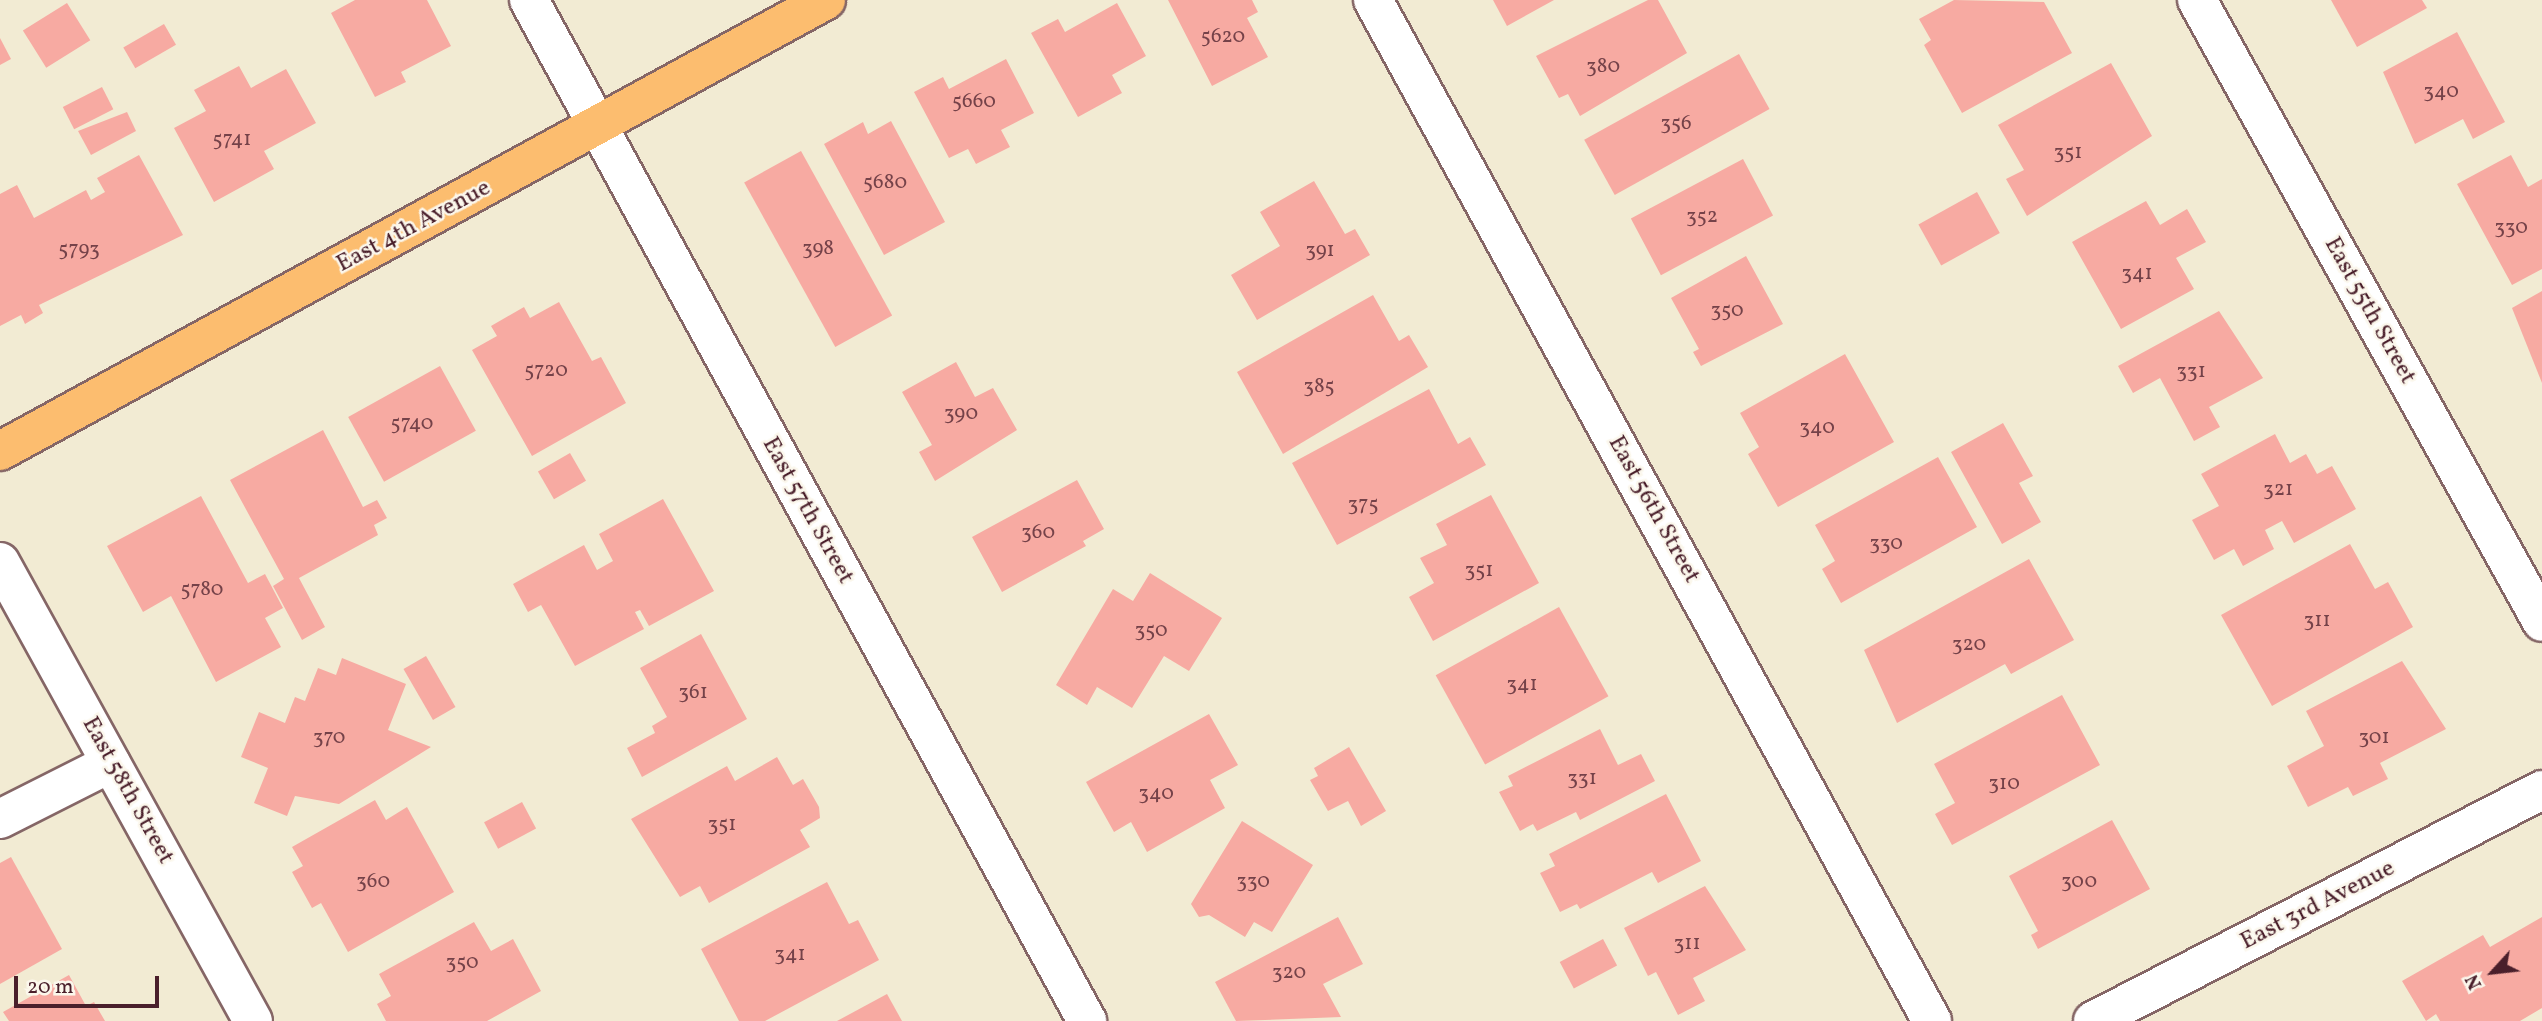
<!DOCTYPE html>
<style>
body{margin:0}
#map{position:relative;width:2542px;height:1021px;overflow:hidden;background:#f2ebd3;font-family:Vollkorn,serif}
div>[style]{position:absolute}
[style*='--x']{left:calc(var(--x)*1px);top:calc(var(--y)*1px);width:calc(var(--w)*1px);rotate:calc(var(--a)*1deg)}
.building>*{inset:0;background:#f7aaa2;transform-origin:0 0}
.roads{filter:drop-shadow(2px 0 #856666) drop-shadow(-2px 0 #856666) drop-shadow(0 2px #856666) drop-shadow(0 -2px #856666)}
.minor>*{height:38px;margin:-19px;padding:0 19px;transform-origin:19px;border-radius:19px;background:#fff}
.major>*{height:38px;margin:-19px;padding:0 19px;transform-origin:19px;border-radius:19px;background:#fcbd6f}
span{translate:-50% -50%;white-space:nowrap;text-align:center;line-height:1.15;-webkit-text-stroke:5px #fbf7ec;paint-order:stroke}
.number-label{font-size:21px;color:#754249}
.number-label span{-webkit-text-stroke-width:0}
.street-label{font-size:24px;color:#4a1f2b}
.north{position:absolute;left:2458px;top:937px;width:70px;height:70px;-webkit-text-stroke:5px #fbf7ec;paint-order:stroke;rotate:243deg;font-size:19px;font-weight:700;line-height:28px;text-align:center;color:#4a1f2b}
.north::after{content:'';display:block;margin:auto;width:24px;height:32px;background:#4a1f2b;clip-path:polygon(50% 0,100% 100%,50% 72%,0 100%)}
.scale{position:absolute;left:14px;top:976px;width:145px;height:32px;box-sizing:border-box;border:4px solid #4a1f2b;border-top:0;padding-left:9px;font-size:21px;line-height:24px;white-space:nowrap;color:#4a1f2b;-webkit-text-stroke:5px #fbf7ec;paint-order:stroke}
</style>
<div id="map">
<div class="building">
<i style="clip-path:polygon(355px 0,427px 0,451px 46px,401px 72px,406px 82px,375px 97px,331px 13px)"></i>
<i style="clip-path:polygon(1168px 0,1252px 0,1258px 12px,1247px 18px,1268px 57px,1212px 86px)"></i>
<i style="clip-path:polygon(1493px 0,1554px 0,1507px 26px)"></i>
<i style="clip-path:polygon(1648px 0,1658px 0,1687px 53px,1580px 116px,1568px 94px,1559px 98px,1536px 56px)"></i>
<i style="clip-path:polygon(1954px 0,2044px 2px,2072px 53px,1962px 113px,1924px 45px,1931px 40px,1919px 19px)"></i>
<i style="clip-path:polygon(2331px 0,2422px 0,2427px 8px,2357px 47px)"></i>
<i style="left:67px;top:3px;width:44px;height:52px;rotate:58deg"></i>
<i style="clip-path:polygon(1117px 3px,1146px 56px,1112px 75px,1122px 93px,1078px 117px,1031px 33px,1058px 19px,1065px 32px)"></i>
<i style="left:164px;top:24px;width:24px;height:47px;rotate:60deg"></i>
<i style="clip-path:polygon(2457px 32px,2505px 122px,2473px 139px,2463px 119px,2415px 144px,2383px 72px)"></i>
<i style="clip-path:polygon(0 38px,11px 59px,0 65px)"></i>
<i style="left:1739px;top:54px;width:63px;height:177px;rotate:61deg"></i>
<i style="clip-path:polygon(1006px 59px,1034px 113px,1001px 130px,1010px 147px,976px 164px,968px 149px,949px 158px,914px 92px,943px 77px,949px 89px)"></i>
<i style="clip-path:polygon(2111px 63px,2152px 136px,2027px 216px,2006px 179px,2024px 170px,1998px 125px)"></i>
<i style="clip-path:polygon(239px 66px,251px 88px,286px 69px,316px 123px,264px 151px,274px 169px,214px 202px,174px 128px,206px 111px,194px 90px)"></i>
<i style="left:102px;top:87px;width:25px;height:44px;rotate:63deg"></i>
<i style="clip-path:polygon(127px 112px,136px 131px,91px 155px,78px 131px)"></i>
<i style="clip-path:polygon(891px 121px,945px 222px,884px 255px,824px 144px,863px 122px,868px 134px)"></i>
<i style="left:801px;top:151px;width:188px;height:65px;rotate:61deg"></i>
<i style="clip-path:polygon(139px 155px,183px 235px,39px 305px,43px 313px,25px 324px,21px 315px,0 326px,0 194px,17px 185px,34px 218px,86px 190px,91px 200px,105px 192px,97px 178px)"></i>
<i style="clip-path:polygon(2511px 155px,2528px 187px,2542px 179px,2542px 269px,2512px 285px,2457px 184px)"></i>
<i style="left:1743px;top:159px;width:64px;height:127px;rotate:62deg"></i>
<i style="clip-path:polygon(1314px 181px,1345px 234px,1355px 229px,1370px 255px,1257px 320px,1231px 275px,1280px 246px,1260px 212px)"></i>
<i style="left:1977px;top:192px;width:47px;height:67px;rotate:61deg"></i>
<i style="clip-path:polygon(2146px 201px,2160px 225px,2187px 209px,2206px 242px,2176px 258px,2194px 289px,2121px 329px,2072px 242px)"></i>
<i style="clip-path:polygon(1746px 256px,1783px 324px,1701px 366px,1693px 352px,1699px 349px,1671px 298px)"></i>
<i style="clip-path:polygon(2542px 291px,2542px 383px,2512px 308px)"></i>
<i style="clip-path:polygon(1373px 295px,1399px 341px,1409px 335px,1428px 367px,1283px 454px,1237px 372px)"></i>
<i style="clip-path:polygon(559px 302px,592px 361px,601px 357px,626px 403px,532px 456px,472px 350px,497px 336px,491px 326px,524px 307px,530px 318px)"></i>
<i style="clip-path:polygon(2219px 311px,2263px 378px,2209px 407px,2220px 427px,2194px 441px,2160px 378px,2133px 393px,2118px 366px)"></i>
<i style="clip-path:polygon(1845px 354px,1894px 442px,1778px 507px,1748px 454px,1759px 447px,1740px 413px)"></i>
<i style="clip-path:polygon(956px 362px,975px 397px,993px 388px,1017px 430px,935px 481px,919px 452px,932px 445px,902px 392px)"></i>
<i style="left:440px;top:366px;width:74px;height:105px;rotate:61deg"></i>
<i style="clip-path:polygon(1429px 389px,1458px 444px,1470px 437px,1486px 465px,1337px 545px,1292px 463px)"></i>
<i style="clip-path:polygon(2003px 423px,2033px 476px,2019px 483px,2041px 522px,2002px 544px,1951px 452px)"></i>
<i style="clip-path:polygon(323px 430px,363px 507px,377px 500px,387px 518px,374px 525px,378px 535px,299px 578px,325px 627px,302px 640px,273px 586px,284px 579px,230px 480px)"></i>
<i style="clip-path:polygon(2275px 434px,2290px 463px,2306px 454px,2317px 474px,2332px 466px,2356px 509px,2294px 543px,2282px 521px,2265px 530px,2274px 549px,2243px 566px,2234px 549px,2214px 560px,2192px 520px,2219px 506px,2201px 474px)"></i>
<i style="left:570px;top:453px;width:32px;height:37px;rotate:60deg"></i>
<i style="clip-path:polygon(1938px 457px,1977px 527px,1841px 603px,1822px 569px,1835px 561px,1815px 525px)"></i>
<i style="clip-path:polygon(1077px 480px,1104px 529px,1083px 541px,1086px 546px,1002px 592px,972px 537px)"></i>
<i style="clip-path:polygon(1491px 495px,1539px 583px,1433px 641px,1409px 597px,1434px 583px,1420px 558px,1447px 545px,1436px 524px)"></i>
<i style="clip-path:polygon(201px 496px,248px 583px,265px 574px,283px 608px,265px 618px,281px 647px,216px 682px,171px 596px,143px 612px,107px 546px)"></i>
<i style="clip-path:polygon(663px 499px,714px 591px,649px 626px,640px 610px,635px 612px,644px 629px,575px 666px,541px 605px,528px 612px,513px 584px,584px 545px,597px 570px,613px 561px,599px 534px)"></i>
<i style="clip-path:polygon(2350px 544px,2375px 589px,2388px 582px,2413px 627px,2272px 706px,2221px 615px)"></i>
<i style="clip-path:polygon(2029px 559px,2074px 640px,2011px 674px,2005px 664px,1897px 723px,1864px 650px)"></i>
<i style="clip-path:polygon(1150px 573px,1222px 618px,1189px 671px,1164px 656px,1132px 708px,1097px 687px,1087px 705px,1056px 685px,1113px 589px,1133px 601px)"></i>
<i style="left:1559px;top:607px;width:102px;height:141px;rotate:61deg"></i>
<i style="clip-path:polygon(701px 634px,747px 719px,642px 777px,627px 748px,655px 733px,652px 726px,667px 717px,640px 668px)"></i>
<i style="left:426px;top:656px;width:59px;height:26px;rotate:60deg"></i>
<i style="clip-path:polygon(342px 658px,406px 684px,388px 730px,431px 747px,339px 804px,295px 796px,287px 816px,254px 803px,268px 768px,241px 757px,259px 712px,285px 723px,295px 697px,305px 701px,318px 668px,336px 675px)"></i>
<i style="clip-path:polygon(2402px 661px,2446px 729px,2380px 763px,2388px 779px,2353px 796px,2348px 787px,2308px 807px,2287px 766px,2324px 746px,2306px 711px)"></i>
<i style="clip-path:polygon(2062px 695px,2100px 765px,1952px 845px,1935px 814px,1955px 803px,1934px 764px)"></i>
<i style="clip-path:polygon(1209px 714px,1238px 765px,1210px 780px,1225px 808px,1147px 852px,1131px 822px,1114px 832px,1086px 782px)"></i>
<i style="clip-path:polygon(1600px 729px,1618px 765px,1641px 754px,1655px 781px,1580px 820px,1576px 812px,1537px 831px,1533px 824px,1520px 831px,1499px 792px,1513px 786px,1508px 776px)"></i>
<i style="clip-path:polygon(1349px 747px,1386px 811px,1361px 826px,1348px 801px,1328px 811px,1310px 780px,1318px 776px,1314px 768px)"></i>
<i style="clip-path:polygon(777px 757px,793px 785px,803px 779px,819px 807px,820px 818px,800px 830px,810px 847px,709px 903px,700px 886px,680px 897px,631px 819px,727px 766px,735px 781px)"></i>
<i style="clip-path:polygon(1666px 794px,1701px 861px,1658px 883px,1652px 872px,1580px 909px,1577px 904px,1560px 912px,1540px 873px,1555px 866px,1549px 854px)"></i>
<i style="clip-path:polygon(375px 800px,386px 820px,407px 807px,454px 892px,348px 952px,321px 903px,312px 908px,292px 872px,303px 866px,292px 847px)"></i>
<i style="left:522px;top:802px;width:30px;height:43px;rotate:62deg"></i>
<i style="clip-path:polygon(2112px 820px,2150px 889px,2038px 949px,2031px 935px,2038px 931px,2009px 876px)"></i>
<i style="clip-path:polygon(1242px 821px,1313px 865px,1272px 932px,1254px 922px,1245px 937px,1209px 915px,1199px 917px,1191px 904px)"></i>
<i style="clip-path:polygon(11px 857px,62px 949px,0 984px,0 863px)"></i>
<i style="clip-path:polygon(827px 882px,849px 924px,858px 920px,879px 960px,765px 1021px,739px 1021px,701px 949px)"></i>
<i style="clip-path:polygon(1705px 886px,1746px 950px,1693px 978px,1705px 1001px,1678px 1015px,1656px 972px,1648px 976px,1624px 928px)"></i>
<i style="clip-path:polygon(1338px 917px,1363px 964px,1323px 984px,1341px 1017px,1236px 1021px,1215px 982px)"></i>
<i style="clip-path:polygon(2542px 917px,2542px 1008px,2520px 1021px,2440px 1021px,2436px 1014px,2426px 1021px,2402px 981px,2483px 935px,2490px 947px)"></i>
<i style="clip-path:polygon(474px 922px,491px 951px,513px 939px,541px 991px,487px 1021px,386px 1021px,377px 1004px,391px 996px,379px 974px)"></i>
<i style="left:1603px;top:939px;width:30px;height:49px;rotate:62deg"></i>
<i style="clip-path:polygon(69px 975px,86px 1006px,94px 1002px,105px 1021px,9px 1021px,3px 1012px)"></i>
<i style="clip-path:polygon(887px 994px,902px 1021px,837px 1021px)"></i>
</div>
<div class="roads">
<div class="minor">
<i style="--x:529;--y:0;--w:1164;--a:61.34"></i>
<i style="--x:1373;--y:0;--w:1164;--a:61.3"></i>
<i style="--x:2197;--y:0;--w:711;--a:60.98"></i>
<i style="--x:0;--y:562;--w:524;--a:61.14"></i>
<i style="--x:0;--y:819;--w:124;--a:-26.8"></i>
<i style="--x:2093;--y:1021;--w:505;--a:-27.22"></i>
</div>
<div class="major">
<i style="--x:0;--y:451;--w:941;--a:-28.63"></i>
</div>
</div>
<div class="number-label">
<span style="left:1223px;top:37px">5620</span>
<span style="left:1603px;top:67px">380</span>
<span style="left:2441px;top:92px">340</span>
<span style="left:974px;top:102px">5660</span>
<span style="left:1676px;top:124px">356</span>
<span style="left:232px;top:140px">5741</span>
<span style="left:2068px;top:153px">351</span>
<span style="left:885px;top:183px">5680</span>
<span style="left:1702px;top:217px">352</span>
<span style="left:2511px;top:228px">330</span>
<span style="left:818px;top:249px">398</span>
<span style="left:79px;top:250px">5793</span>
<span style="left:1320px;top:251px">391</span>
<span style="left:2137px;top:274px">341</span>
<span style="left:1727px;top:311px">350</span>
<span style="left:546px;top:371px">5720</span>
<span style="left:2191px;top:372px">331</span>
<span style="left:1319px;top:387px">385</span>
<span style="left:961px;top:414px">390</span>
<span style="left:412px;top:424px">5740</span>
<span style="left:1817px;top:428px">340</span>
<span style="left:2278px;top:490px">321</span>
<span style="left:1363px;top:505px">375</span>
<span style="left:1038px;top:533px">360</span>
<span style="left:1886px;top:544px">330</span>
<span style="left:1479px;top:571px">351</span>
<span style="left:202px;top:590px">5780</span>
<span style="left:2317px;top:621px">311</span>
<span style="left:1151px;top:631px">350</span>
<span style="left:1969px;top:645px">320</span>
<span style="left:1522px;top:685px">341</span>
<span style="left:693px;top:693px">361</span>
<span style="left:329px;top:738px">370</span>
<span style="left:2374px;top:738px">301</span>
<span style="left:1582px;top:779px">331</span>
<span style="left:2004px;top:784px">310</span>
<span style="left:1156px;top:794px">340</span>
<span style="left:722px;top:825px">351</span>
<span style="left:373px;top:882px">360</span>
<span style="left:1253px;top:882px">330</span>
<span style="left:2079px;top:882px">300</span>
<span style="left:1687px;top:944px">311</span>
<span style="left:790px;top:955px">341</span>
<span style="left:462px;top:963px">350</span>
<span style="left:1289px;top:973px">320</span>
</div>
<div class="street-label">
<span style="left:414px;top:227px;rotate:-28deg">East 4th Avenue</span>
<span style="left:2369px;top:311px;rotate:61deg">East 55th Street</span>
<span style="left:1653px;top:510px;rotate:61deg">East 56th Street</span>
<span style="left:807px;top:511px;rotate:61deg">East 57th Street</span>
<span style="left:127px;top:791px;rotate:61deg">East 58th Street</span>
<span style="left:2318px;top:906px;rotate:-27deg">East 3rd Avenue</span>
</div>
<div class="north">N</div>
<div class="scale">20 m</div>
</div>
